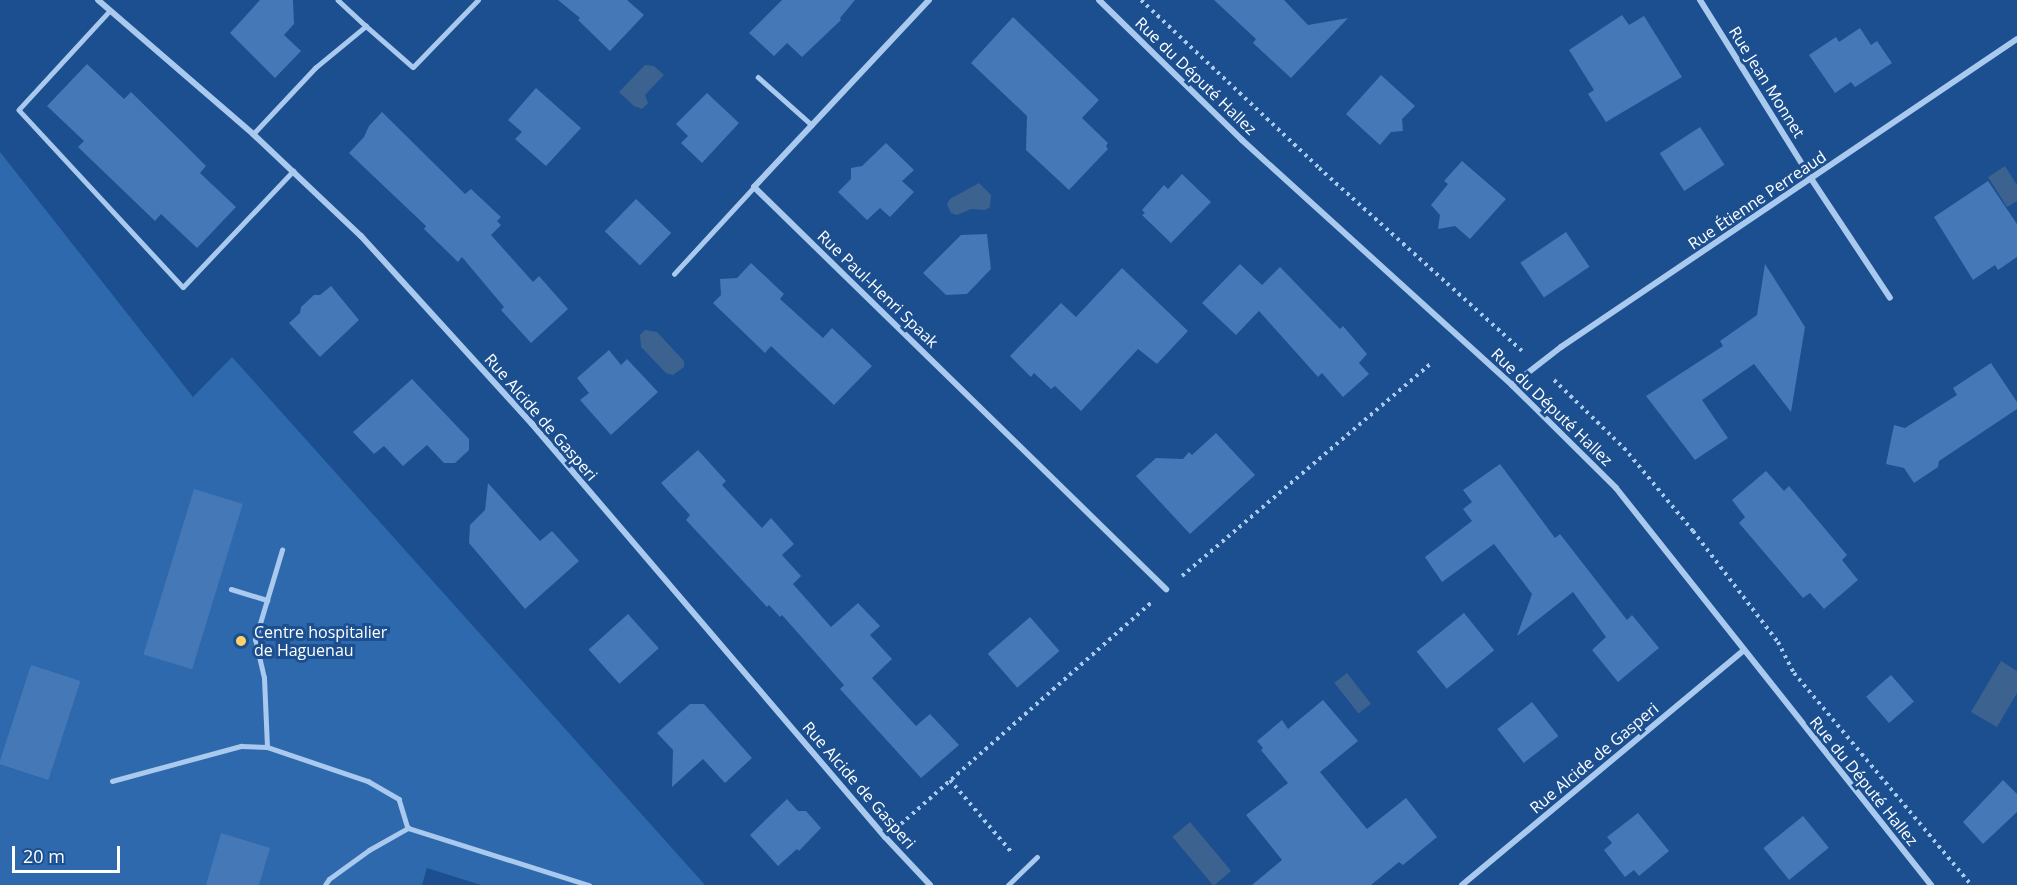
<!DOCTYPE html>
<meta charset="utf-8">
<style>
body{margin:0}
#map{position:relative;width:2017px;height:885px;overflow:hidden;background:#1b4f8f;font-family:"Open Sans",sans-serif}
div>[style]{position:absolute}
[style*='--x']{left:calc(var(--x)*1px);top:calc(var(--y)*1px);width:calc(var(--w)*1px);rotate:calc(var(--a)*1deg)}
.green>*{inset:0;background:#2e69ad}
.water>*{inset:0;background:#3c6290;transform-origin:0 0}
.building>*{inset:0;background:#4478b7;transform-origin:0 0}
.path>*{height:4px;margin-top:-2px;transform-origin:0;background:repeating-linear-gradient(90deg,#a9c9ee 0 3px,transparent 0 7.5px)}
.lane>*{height:4.5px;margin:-2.25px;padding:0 2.25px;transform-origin:2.25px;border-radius:2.25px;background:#a9c9ee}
.street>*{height:6px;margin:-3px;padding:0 3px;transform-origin:3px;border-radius:3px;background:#a9c9ee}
.dots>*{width:16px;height:16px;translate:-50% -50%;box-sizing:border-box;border:3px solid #1b4f8f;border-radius:50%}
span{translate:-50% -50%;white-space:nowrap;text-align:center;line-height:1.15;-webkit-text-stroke:6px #1b4f8f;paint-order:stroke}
.street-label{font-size:16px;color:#fff}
.poi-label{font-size:16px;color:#fff}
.left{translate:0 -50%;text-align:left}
.scale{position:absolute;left:12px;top:846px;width:108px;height:27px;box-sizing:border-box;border:3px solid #fff;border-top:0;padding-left:8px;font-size:18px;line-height:21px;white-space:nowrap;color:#fff;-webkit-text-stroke:4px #1b4f8f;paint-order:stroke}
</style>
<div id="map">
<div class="green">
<i style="clip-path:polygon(0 152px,193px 397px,232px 357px,705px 885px,481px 885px,427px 868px,422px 885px,0 885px)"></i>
</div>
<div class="water">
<i style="clip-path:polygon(645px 65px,654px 66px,664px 75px,645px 95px,648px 103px,642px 109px,634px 106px,619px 92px)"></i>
<i style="clip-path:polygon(2005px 166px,2017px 185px,2017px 201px,2007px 207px,1988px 177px)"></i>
<i style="clip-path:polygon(979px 183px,991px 195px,990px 207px,985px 210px,971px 209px,957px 215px,951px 213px,947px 204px,950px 199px)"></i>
<i style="clip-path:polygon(645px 330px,657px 332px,684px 361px,684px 367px,673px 375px,666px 373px,641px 347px,640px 335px)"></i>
<i style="clip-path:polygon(2001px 661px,2017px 671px,2017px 693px,1997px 727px,1971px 712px)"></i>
<i style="left:1347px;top:673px;width:39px;height:16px;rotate:52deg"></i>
<i style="left:1190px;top:822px;width:64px;height:23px;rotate:50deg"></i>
</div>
<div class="building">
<i style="clip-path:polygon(260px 0,293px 0,294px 24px,284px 35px,301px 51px,275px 78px,230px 33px)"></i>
<i style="clip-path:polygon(558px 0,627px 0,644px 15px,610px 51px,578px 20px,580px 18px)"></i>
<i style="clip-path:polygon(782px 0,855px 0,840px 18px,841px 20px,802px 57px,787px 43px,774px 56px,749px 33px)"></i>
<i style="clip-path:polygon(1214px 0,1284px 0,1308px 25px,1348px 18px,1291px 78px,1253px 43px,1256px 39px)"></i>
<i style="clip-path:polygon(1622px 15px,1629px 25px,1644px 16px,1682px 77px,1606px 122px,1588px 94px,1594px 90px,1569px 50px)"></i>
<i style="clip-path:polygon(1013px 17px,1099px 100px,1082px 118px,1108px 143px,1106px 146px,1108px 149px,1069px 190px,1026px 150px,1027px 116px,971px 63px)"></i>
<i style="clip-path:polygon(1860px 28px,1871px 45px,1877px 41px,1892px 63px,1855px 87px,1851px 82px,1835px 93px,1809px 55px,1836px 37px,1839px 42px)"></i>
<i style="clip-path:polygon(87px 64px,124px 99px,131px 92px,184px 144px,206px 166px,200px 173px,236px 207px,197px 248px,161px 214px,155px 221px,78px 147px,84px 141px,47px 106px)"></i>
<i style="clip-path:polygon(1381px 75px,1415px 106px,1402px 119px,1403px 131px,1391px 132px,1380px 145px,1346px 114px)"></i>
<i style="clip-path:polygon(536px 88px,581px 128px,546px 166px,515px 139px,522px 132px,508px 120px)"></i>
<i style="clip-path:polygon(707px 93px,739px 123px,702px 163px,681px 143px,688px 136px,676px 124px)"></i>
<i style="clip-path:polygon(382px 112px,465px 194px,471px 189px,501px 217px,497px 221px,501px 225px,491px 235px,533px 282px,539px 276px,568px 309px,531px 343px,501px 310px,504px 307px,462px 257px,458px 262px,424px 229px,426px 226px,349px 153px,364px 137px,369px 126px)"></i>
<i style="left:1700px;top:127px;width:45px;height:48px;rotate:57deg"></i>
<i style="clip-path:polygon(886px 143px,914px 170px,902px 181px,914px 192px,890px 217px,880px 208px,867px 220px,838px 192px,851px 179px,851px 168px,862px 166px)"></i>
<i style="clip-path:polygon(1462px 161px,1506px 199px,1470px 239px,1455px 226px,1438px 229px,1440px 215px,1431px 205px,1448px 184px,1444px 181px)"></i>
<i style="clip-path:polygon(1182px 174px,1211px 202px,1171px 243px,1142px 215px,1145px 213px,1142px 210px,1164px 185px,1168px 189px)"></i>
<i style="clip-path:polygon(1988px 181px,2017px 224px,2017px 257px,1998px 270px,1995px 265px,1973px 280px,1934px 217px)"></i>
<i style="left:636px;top:199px;width:49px;height:45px;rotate:44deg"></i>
<i style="left:1566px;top:232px;width:42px;height:55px;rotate:56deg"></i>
<i style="clip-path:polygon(987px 234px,991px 269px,967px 294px,946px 295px,923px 273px,961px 235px)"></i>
<i style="clip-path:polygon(751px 263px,784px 294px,780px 299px,823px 338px,832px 328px,872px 366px,834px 405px,771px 346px,765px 353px,713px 303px,721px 295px,720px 279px,737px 278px)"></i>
<i style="clip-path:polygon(1240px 264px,1262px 285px,1280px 267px,1340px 329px,1343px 326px,1367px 354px,1359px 363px,1369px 374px,1343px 397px,1322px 373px,1318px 377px,1259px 311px,1236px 335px,1202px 303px)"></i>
<i style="clip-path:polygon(1765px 264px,1805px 327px,1791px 412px,1754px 364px,1702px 400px,1728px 438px,1695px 460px,1646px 396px,1723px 346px,1720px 341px,1757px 315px)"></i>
<i style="clip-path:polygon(1122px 268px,1188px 331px,1157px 364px,1138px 349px,1081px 411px,1055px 386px,1051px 389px,1034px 373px,1031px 377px,1010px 356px,1061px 303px,1076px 317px)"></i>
<i style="clip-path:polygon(331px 286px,359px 320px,320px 357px,289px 323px,300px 313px,301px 307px,314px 295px,320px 295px)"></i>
<i style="clip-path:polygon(609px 350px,621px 365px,627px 359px,658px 392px,611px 435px,580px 400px,589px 393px,577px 378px)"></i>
<i style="clip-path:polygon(1991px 363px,2017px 402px,2017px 409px,1939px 461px,1938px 467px,1914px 483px,1904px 468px,1886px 464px,1894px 425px,1905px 428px,1957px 395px,1953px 388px)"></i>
<i style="clip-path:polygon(412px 379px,469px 439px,469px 450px,455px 463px,444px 463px,427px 445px,403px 466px,384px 446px,374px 454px,353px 432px)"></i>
<i style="clip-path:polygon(1216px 433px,1255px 475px,1190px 534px,1136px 476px,1156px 458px,1183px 459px,1189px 452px,1192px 455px)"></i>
<i style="clip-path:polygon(698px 450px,726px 481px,722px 485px,762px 528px,771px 518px,794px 544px,782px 555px,801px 576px,793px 584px,831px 627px,858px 603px,880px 626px,870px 635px,892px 659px,872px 678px,916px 726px,930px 714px,959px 745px,921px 778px,840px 689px,844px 685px,782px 615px,780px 617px,769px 605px,767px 607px,686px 520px,690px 515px,661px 483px)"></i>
<i style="clip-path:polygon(1500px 464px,1555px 538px,1560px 534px,1627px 620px,1632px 615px,1659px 648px,1618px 682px,1592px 650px,1606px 637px,1573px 592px,1517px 636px,1532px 594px,1494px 544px,1442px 582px,1425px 557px,1472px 521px,1463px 509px,1472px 502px,1463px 490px)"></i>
<i style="clip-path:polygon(1766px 471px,1784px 491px,1789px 486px,1847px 555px,1842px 560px,1858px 580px,1824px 609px,1810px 593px,1803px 598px,1739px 523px,1745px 517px,1732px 500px)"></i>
<i style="clip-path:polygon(488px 483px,540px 541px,552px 531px,579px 561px,525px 609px,469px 543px,470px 525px,485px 510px)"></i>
<i style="left:194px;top:489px;width:51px;height:173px;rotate:17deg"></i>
<i style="left:1464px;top:613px;width:48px;height:61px;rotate:51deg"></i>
<i style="left:628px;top:614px;width:46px;height:53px;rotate:48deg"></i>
<i style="left:1030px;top:617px;width:45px;height:56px;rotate:49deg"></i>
<i style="left:31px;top:665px;width:52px;height:104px;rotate:18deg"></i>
<i style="left:1891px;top:675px;width:35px;height:33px;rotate:49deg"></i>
<i style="clip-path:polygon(1323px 700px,1358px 741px,1320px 772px,1367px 829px,1406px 798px,1437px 837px,1403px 865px,1399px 862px,1371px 885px,1252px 885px,1282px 860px,1246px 815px,1288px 783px,1261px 750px,1263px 748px,1257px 741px,1282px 720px,1288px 729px)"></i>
<i style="left:1532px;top:702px;width:43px;height:44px;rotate:52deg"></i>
<i style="clip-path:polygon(690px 704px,704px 704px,752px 758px,725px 783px,703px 759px,672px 787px,673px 750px,657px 733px)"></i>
<i style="clip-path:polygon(2003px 780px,2017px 794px,2017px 812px,1983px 844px,1963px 822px)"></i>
<i style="clip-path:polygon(787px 799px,798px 811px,806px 811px,821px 828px,799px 851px,797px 849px,778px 866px,750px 835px)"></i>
<i style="clip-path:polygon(1638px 813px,1669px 851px,1639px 876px,1634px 870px,1625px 877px,1604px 850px,1612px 843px,1607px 837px)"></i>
<i style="left:1803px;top:816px;width:41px;height:51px;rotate:51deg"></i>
<i style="clip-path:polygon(221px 833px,270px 848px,259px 885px,206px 885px)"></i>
</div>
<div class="path">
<i style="--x:1141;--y:0;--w:245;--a:43.3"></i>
<i style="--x:1319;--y:168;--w:273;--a:42"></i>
<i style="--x:1554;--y:380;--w:98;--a:44.2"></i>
<i style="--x:1624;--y:448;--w:108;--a:50.3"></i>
<i style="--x:1693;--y:531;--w:140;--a:52.6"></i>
<i style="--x:1778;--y:642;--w:35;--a:63"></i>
<i style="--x:1794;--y:673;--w:276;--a:50.1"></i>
<i style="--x:1182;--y:576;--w:330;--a:-40.5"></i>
<i style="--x:950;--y:780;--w:97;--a:49.6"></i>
<i style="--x:901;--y:824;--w:335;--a:-41.5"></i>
</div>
<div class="lane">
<i style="--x:338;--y:0;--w:38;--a:43"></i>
<i style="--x:110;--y:11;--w:134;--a:132.6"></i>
<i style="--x:19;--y:110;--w:241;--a:47.2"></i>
<i style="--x:183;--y:287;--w:160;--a:-46.5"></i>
<i style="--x:758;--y:77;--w:72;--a:41.6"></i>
<i style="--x:253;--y:134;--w:91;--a:-46.8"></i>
<i style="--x:315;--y:68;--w:66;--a:-39.5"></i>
<i style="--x:366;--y:26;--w:62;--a:41.1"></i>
<i style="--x:413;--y:67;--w:93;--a:-45.9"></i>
<i style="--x:674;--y:274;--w:118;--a:-47.4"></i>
<i style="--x:231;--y:589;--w:38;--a:17"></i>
<i style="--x:267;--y:747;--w:69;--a:-92.5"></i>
<i style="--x:264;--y:678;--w:39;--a:-103"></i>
<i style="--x:255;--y:640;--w:94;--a:-73.3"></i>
<i style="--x:112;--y:781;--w:134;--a:-15.2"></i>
<i style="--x:241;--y:746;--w:26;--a:2"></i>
<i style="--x:267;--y:747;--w:107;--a:18.6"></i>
<i style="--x:368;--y:781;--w:36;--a:30"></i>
<i style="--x:399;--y:799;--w:30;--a:73"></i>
<i style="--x:408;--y:828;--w:190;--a:17.5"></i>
<i style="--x:325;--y:885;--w:7;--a:-56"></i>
<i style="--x:329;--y:879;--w:49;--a:-35.9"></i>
<i style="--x:369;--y:850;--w:45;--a:-29.4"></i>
<i style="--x:1008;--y:885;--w:40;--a:-44"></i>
</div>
<div class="street">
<i style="--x:98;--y:0;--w:205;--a:40.8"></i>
<i style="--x:253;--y:134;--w:149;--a:43.4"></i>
<i style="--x:361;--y:236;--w:254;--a:47.7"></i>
<i style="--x:532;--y:424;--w:543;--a:49.48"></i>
<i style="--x:885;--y:837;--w:66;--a:46.8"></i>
<i style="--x:929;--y:0;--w:256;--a:133.1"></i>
<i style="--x:754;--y:187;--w:576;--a:44.3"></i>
<i style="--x:1099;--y:0;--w:200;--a:44.4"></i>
<i style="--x:1242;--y:140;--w:365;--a:42.2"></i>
<i style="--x:1512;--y:385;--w:146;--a:44.7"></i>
<i style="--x:1616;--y:488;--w:507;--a:51.57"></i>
<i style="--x:1700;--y:0;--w:212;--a:58.1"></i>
<i style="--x:1812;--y:180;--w:141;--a:56.5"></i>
<i style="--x:1512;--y:385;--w:62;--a:-37.8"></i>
<i style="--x:1561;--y:347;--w:550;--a:-34.04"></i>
<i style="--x:1462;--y:885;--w:366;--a:-39.8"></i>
</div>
<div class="dots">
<i style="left:241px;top:641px;background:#ffd166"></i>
</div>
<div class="street-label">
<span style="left:1196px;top:76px;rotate:44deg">Rue du Député Hallez</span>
<span style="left:1767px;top:82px;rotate:58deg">Rue Jean Monnet</span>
<span style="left:1757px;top:200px;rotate:-34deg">Rue Étienne Perreaud</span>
<span style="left:878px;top:289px;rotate:44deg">Rue Paul-Henri Spaak</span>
<span style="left:1552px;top:407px;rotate:44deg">Rue du Député Hallez</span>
<span style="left:541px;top:417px;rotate:49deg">Rue Alcide de Gasperi</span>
<span style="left:1594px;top:758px;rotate:-40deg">Rue Alcide de Gasperi</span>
<span style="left:1864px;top:781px;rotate:51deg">Rue du Député Hallez</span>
<span style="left:859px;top:785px;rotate:49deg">Rue Alcide de Gasperi</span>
</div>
<div class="poi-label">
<span class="left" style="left:254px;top:641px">Centre hospitalier<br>de Haguenau</span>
</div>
<div class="scale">20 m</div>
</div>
